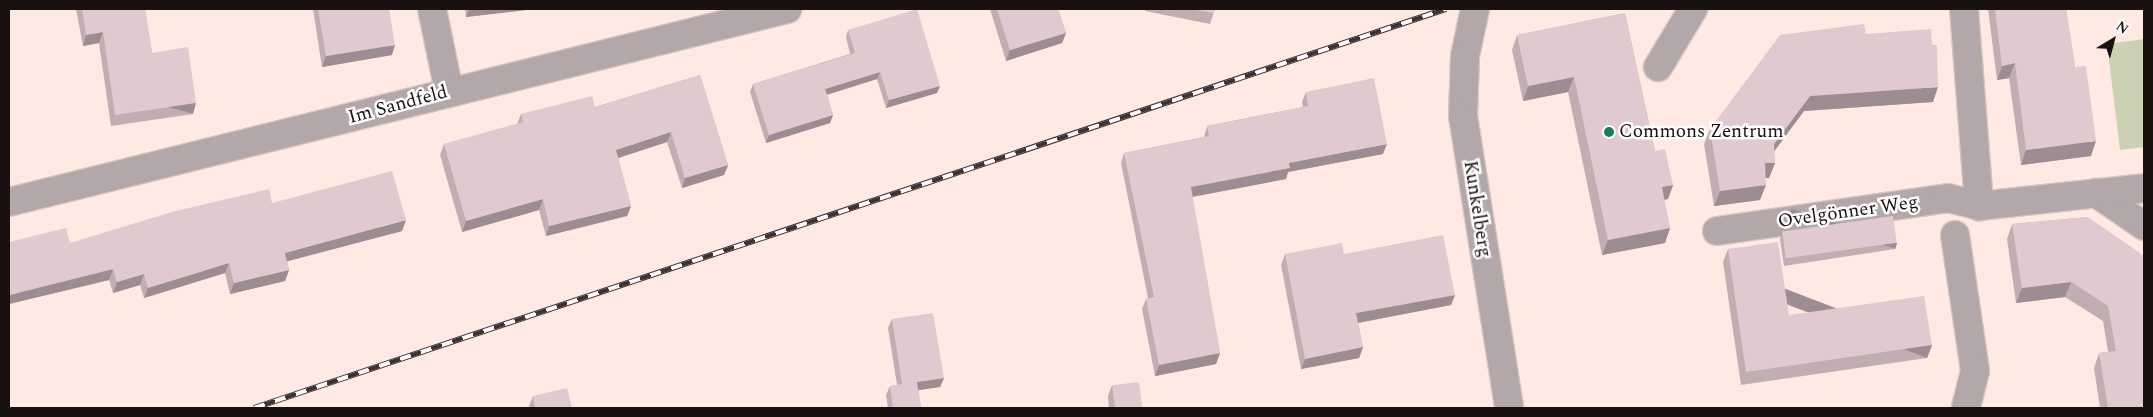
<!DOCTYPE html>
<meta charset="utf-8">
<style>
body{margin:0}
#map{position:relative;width:2153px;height:417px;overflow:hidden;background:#ffeae3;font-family:Spectral,serif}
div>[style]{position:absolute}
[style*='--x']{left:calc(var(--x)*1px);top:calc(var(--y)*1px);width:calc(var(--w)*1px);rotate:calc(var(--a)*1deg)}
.green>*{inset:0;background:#cbd2b3}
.roads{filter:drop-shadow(1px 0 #dac7c1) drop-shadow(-1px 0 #dac7c1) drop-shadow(0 1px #dac7c1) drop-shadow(0 -1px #dac7c1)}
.minor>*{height:28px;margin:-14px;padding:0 14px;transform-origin:14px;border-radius:14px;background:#b2a8aa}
.rail>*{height:5.5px;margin-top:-2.75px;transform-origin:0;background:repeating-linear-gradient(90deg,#fcfcfc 0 11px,#3c3230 0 22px);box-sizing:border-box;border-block:1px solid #3c3230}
.wall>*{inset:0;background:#c1aeb3}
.shaded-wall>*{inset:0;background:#9d8d92;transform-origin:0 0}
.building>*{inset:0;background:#e0cad0;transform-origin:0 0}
.dots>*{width:14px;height:14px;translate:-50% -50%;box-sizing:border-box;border:2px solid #fcfcfc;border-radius:50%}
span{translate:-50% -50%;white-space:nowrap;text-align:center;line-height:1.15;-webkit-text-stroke:5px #fcfcfc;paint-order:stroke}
.street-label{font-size:19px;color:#18110f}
.poi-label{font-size:19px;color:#18110f}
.left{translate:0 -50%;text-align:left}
.frame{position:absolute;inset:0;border:10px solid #18110f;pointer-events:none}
.north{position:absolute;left:2088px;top:15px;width:50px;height:50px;-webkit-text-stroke:4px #fcfcfc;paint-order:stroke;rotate:37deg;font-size:14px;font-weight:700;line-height:20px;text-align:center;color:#18110f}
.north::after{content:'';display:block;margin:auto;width:18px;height:22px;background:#18110f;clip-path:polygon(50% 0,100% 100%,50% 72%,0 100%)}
</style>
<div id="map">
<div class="green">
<i style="clip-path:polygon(2144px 39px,2144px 147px,2120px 150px,2107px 44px)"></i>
</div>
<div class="roads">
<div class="minor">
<i style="--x:432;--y:9;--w:84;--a:78.3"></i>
<i style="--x:1475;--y:9;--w:48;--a:102"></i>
<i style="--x:1465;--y:56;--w:60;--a:91.9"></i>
<i style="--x:1463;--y:116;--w:296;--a:81"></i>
<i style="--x:1964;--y:9;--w:198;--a:85.6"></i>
<i style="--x:1658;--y:67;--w:68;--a:-58.9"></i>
<i style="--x:2096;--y:193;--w:58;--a:34.5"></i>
<i style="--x:9;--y:202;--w:802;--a:-13.93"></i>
<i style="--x:1717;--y:231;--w:233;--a:-8.1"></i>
<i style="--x:1948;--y:198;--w:32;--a:14"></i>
<i style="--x:1979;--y:206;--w:166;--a:-6.2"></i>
<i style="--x:1955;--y:235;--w:137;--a:81.6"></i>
<i style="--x:1975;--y:371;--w:38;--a:104"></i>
</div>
</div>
<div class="rail">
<i style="--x:254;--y:408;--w:1257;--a:-18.51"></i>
</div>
<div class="wall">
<i style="clip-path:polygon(76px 9px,145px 9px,152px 53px,193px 114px,111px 126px,99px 43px,83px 46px)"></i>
<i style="clip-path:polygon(313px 9px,389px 9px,392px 55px,322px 67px)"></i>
<i style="clip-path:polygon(465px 9px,535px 9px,466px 17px)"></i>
<i style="clip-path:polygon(990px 9px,1058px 9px,1066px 33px,1062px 43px,1006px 61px)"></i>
<i style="clip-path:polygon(1146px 9px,1215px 9px,1210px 24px,1145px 11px)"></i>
<i style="clip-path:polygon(1988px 9px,2066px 9px,2075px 67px,2091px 156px,2021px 165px,2009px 78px,1997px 80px)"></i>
<i style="clip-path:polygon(1625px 13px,1655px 151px,1673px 185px,1668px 199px,1664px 200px,1670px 228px,1665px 243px,1602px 255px,1568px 92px,1523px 101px,1512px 50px,1517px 35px)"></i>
<i style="clip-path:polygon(848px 30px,940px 86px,937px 93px,886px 108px,877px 79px,827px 95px,833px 115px,830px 123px,766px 143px,750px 92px,753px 84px,850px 54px,846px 37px)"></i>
<i style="clip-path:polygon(1866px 34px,1933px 102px,1804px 111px,1774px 152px,1775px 163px,1769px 178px,1765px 178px,1760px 200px,1714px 206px,1704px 144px,1710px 129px)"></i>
<i style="clip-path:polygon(700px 75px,728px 165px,724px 175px,682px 188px,667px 142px,618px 158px,631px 206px,627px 216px,546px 236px,539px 210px,462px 232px,440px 155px,444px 144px,517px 124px,521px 114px,595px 107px)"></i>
<i style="clip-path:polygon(1306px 92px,1383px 154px,1288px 172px,1286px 179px,1192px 196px,1220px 353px,1216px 364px,1155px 376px,1142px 309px,1146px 299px,1148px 298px,1121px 163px,1124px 153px,1204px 137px,1207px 126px,1303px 107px,1302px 102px)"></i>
<i style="clip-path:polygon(272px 203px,402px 231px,287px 261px,289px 270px,285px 281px,230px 294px,225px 273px,144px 298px,140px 285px,113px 293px,109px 280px,9px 304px,70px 243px)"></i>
<i style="clip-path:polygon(2088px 217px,2144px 408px,2100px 408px,2094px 368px,2099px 353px,2108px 352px,2103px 321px,2065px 297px,2016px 303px,2007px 239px,2012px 224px)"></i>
<i style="clip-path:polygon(1782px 233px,1897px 243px,1895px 249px,1784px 266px,1780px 239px)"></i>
<i style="clip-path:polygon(1728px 249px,1789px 315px,1932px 345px,1927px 358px,1741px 385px,1723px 262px)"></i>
<i style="clip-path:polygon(1285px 254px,1344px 254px,1455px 295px,1451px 305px,1358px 323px,1363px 347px,1359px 358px,1301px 369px,1281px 265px)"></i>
<i style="clip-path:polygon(892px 319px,944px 378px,940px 387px,918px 390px,921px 408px,888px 408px,886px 395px,890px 386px,897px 385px,888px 328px)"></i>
<i style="clip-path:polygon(1112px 385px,1142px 408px,1109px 408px,1108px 396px)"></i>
<i style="clip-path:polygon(533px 396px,572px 408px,529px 408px,529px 406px)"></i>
</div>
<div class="shaded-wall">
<i style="clip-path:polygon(469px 9px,535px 9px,466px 17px)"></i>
<i style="clip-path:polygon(103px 32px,99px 43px,83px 46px,86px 35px)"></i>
<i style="clip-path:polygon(1066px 33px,1062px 43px,1006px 61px,1010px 50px)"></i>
<i style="clip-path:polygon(395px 45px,392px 55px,322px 67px,326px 56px)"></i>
<i style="clip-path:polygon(2015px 63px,2009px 78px,1997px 80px,2002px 66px)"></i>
<i style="clip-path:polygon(880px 72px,877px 79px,822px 96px,825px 89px)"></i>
<i style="clip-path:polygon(1574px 77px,1568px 92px,1523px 101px,1528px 86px)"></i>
<i style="clip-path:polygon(940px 86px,937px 93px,886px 108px,889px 100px)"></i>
<i style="clip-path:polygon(1938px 87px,1933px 102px,1804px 111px,1768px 159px,1774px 144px,1810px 96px)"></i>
<i style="left:196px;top:103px;width:11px;height:82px;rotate:105deg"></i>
<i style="clip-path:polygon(833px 115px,830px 123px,766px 143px,769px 135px)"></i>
<i style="clip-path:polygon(671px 132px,667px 142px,612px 160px,616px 150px)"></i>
<i style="clip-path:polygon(2096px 141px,2091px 156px,2021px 165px,2026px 150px)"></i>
<i style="clip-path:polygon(1387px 144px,1383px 154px,1288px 172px,1286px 179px,1187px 198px,1191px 187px,1289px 163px)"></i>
<i style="clip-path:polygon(1765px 163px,1775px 163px,1769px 178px,1759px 178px)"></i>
<i style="clip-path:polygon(728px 165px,724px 175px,682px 188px,685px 178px)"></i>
<i style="clip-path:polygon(1673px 185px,1668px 199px,1656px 202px,1662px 187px)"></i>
<i style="clip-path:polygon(1766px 185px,1760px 200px,1714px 206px,1720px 191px)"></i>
<i style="clip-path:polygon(543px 199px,539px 210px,462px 232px,466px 221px)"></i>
<i style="clip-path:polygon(631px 206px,627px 216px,546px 236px,549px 226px)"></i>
<i style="clip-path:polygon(406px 220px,402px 231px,281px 263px,285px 253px)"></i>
<i style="clip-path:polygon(1670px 228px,1665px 243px,1602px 255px,1608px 240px)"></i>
<i style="left:1897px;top:243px;width:6px;height:111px;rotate:108deg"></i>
<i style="clip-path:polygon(229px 263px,225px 273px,144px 298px,148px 288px)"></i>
<i style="clip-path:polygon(113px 269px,109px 280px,9px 304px,9px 295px)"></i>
<i style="clip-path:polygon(289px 270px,285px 281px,230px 294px,234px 283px)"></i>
<i style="clip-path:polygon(144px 274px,140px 285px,113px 293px,117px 282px)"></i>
<i style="clip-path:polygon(2071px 282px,2065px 297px,2016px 303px,2022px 288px)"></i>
<i style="clip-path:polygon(1455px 295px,1451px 305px,1352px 324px,1356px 313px)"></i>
<i style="left:1932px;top:345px;width:14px;height:188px;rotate:111deg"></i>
<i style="clip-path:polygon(1363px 347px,1359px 358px,1301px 369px,1305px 359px)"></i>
<i style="clip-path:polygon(1220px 353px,1216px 364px,1155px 376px,1159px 365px)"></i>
<i style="clip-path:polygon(944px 378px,940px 387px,913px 391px,917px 382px)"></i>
</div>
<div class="building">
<i style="clip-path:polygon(82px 9px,145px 9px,152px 53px,188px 47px,196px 103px,115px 115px,103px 32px,86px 35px)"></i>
<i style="clip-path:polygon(318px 9px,389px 9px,395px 45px,326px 56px)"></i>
<i style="clip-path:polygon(917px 9px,940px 86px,889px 100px,880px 72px,825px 89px,833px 115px,769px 135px,753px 84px,855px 53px,848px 30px)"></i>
<i style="clip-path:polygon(997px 9px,1058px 9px,1066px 33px,1010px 50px)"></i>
<i style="clip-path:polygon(1190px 9px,1215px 9px,1214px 13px)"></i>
<i style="clip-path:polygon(1995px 9px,2066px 9px,2075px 67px,2086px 66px,2096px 141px,2026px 150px,2015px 63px,2002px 66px)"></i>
<i style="clip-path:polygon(1625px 13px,1655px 151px,1665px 149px,1673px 185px,1662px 187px,1670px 228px,1608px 240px,1574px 77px,1528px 86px,1517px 35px)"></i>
<i style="clip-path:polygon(1864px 24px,1866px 34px,1931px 29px,1932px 45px,1937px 45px,1938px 87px,1810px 96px,1774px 144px,1775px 163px,1765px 163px,1766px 185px,1720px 191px,1710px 129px,1780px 35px)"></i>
<i style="clip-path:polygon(700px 75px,728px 165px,685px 178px,671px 132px,616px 150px,631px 206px,549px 226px,543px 199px,466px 221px,444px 144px,523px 122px,521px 114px,592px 96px,595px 107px)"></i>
<i style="clip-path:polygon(1374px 78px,1387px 144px,1289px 163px,1290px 168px,1191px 187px,1220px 353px,1159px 365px,1146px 299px,1154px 297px,1124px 153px,1209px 136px,1207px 126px,1308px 106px,1306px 92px)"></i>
<i style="clip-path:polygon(392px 171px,406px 220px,285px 253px,289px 270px,234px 283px,229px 263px,148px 288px,144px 274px,117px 282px,113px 269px,9px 295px,9px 242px,66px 228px,70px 243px,172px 212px,269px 189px,272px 203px)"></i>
<i style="left:1893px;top:216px;width:27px;height:112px;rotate:82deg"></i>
<i style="clip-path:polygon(2088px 217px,2144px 256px,2144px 408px,2108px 408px,2099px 353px,2116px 351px,2108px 306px,2071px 282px,2022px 288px,2012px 224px)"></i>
<i style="clip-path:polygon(1443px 235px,1455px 295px,1356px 313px,1363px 347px,1305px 359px,1285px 254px,1342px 243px,1344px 254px)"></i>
<i style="clip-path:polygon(1778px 242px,1789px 315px,1924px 296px,1932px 345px,1746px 372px,1728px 249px)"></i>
<i style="clip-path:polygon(933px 313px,944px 378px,917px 382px,921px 408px,893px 408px,890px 386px,902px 384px,892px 319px)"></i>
<i style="left:1139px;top:382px;width:26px;height:27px;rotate:83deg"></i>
<i style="clip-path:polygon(567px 388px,572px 408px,535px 408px,533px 396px)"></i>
</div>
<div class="dots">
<i style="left:1609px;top:132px;background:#17805b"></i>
</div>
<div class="street-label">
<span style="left:398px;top:105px;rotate:-15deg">Im Sandfeld</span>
<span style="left:1477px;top:209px;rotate:81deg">Kunkelberg</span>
<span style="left:1848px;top:212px;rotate:-8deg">Ovelgönner Weg</span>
</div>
<div class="poi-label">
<span class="left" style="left:1619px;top:132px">Commons Zentrum</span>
</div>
<div class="frame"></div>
<div class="north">N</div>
</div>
